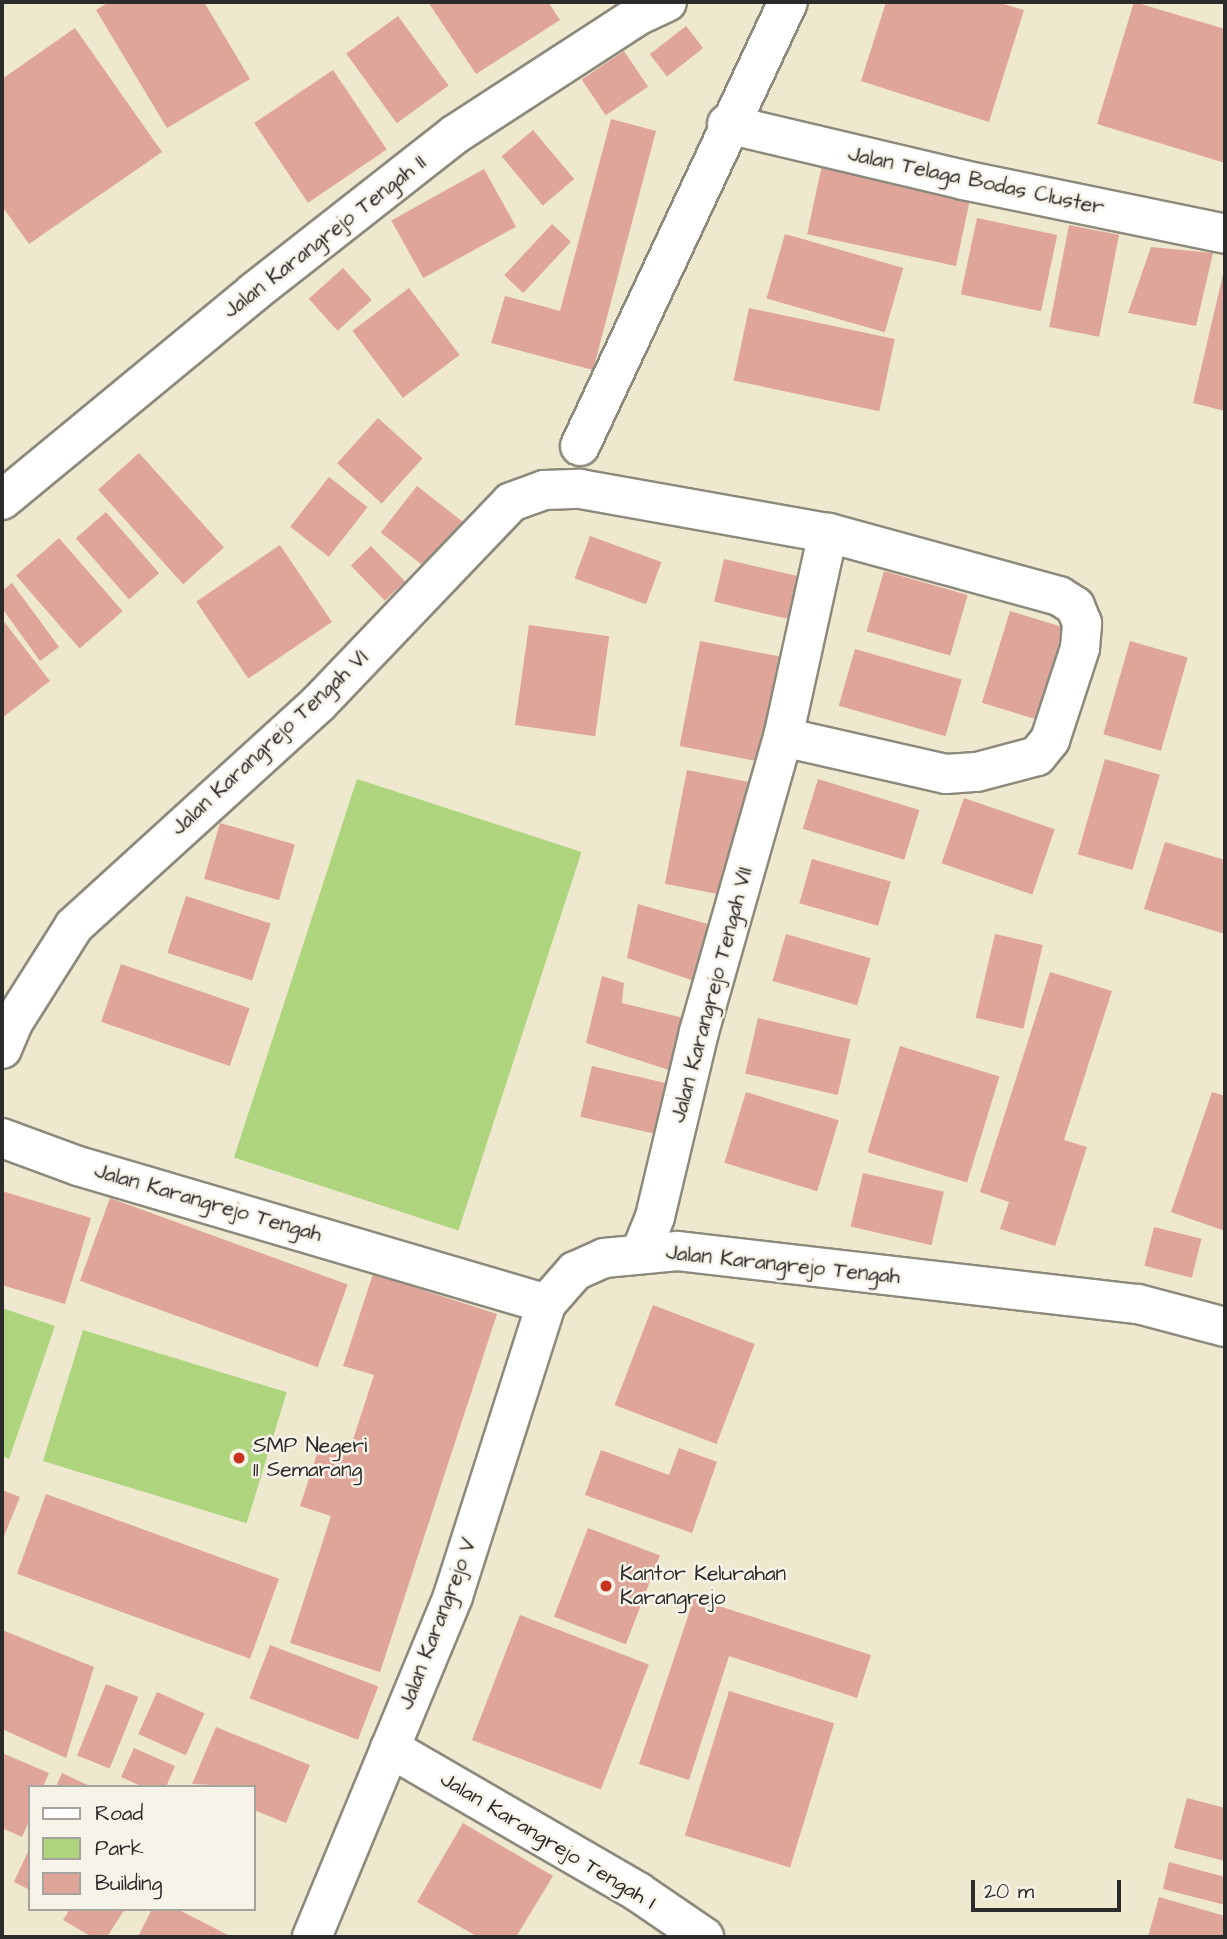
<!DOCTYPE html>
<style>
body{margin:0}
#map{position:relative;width:1227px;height:1939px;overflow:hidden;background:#eee8ce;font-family:"Architects Daughter",sans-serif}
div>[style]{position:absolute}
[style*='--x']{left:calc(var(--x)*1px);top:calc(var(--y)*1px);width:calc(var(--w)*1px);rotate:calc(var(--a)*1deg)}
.green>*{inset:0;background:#aed47e;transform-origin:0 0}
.building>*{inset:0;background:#dfa599;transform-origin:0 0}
.roads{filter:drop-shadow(2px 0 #8c8a7c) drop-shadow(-2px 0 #8c8a7c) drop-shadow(0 2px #8c8a7c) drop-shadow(0 -2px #8c8a7c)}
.minor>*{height:38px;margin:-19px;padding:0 19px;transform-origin:19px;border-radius:19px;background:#fff}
.dots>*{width:19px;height:19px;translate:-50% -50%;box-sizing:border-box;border:4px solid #f7f3e8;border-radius:50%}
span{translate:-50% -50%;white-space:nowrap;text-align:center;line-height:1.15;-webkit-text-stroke:5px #f7f3e8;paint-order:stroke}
.street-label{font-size:21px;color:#2b2b2b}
.poi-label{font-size:21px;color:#2b2b2b}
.left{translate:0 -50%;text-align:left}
.frame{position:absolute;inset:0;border:4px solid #2b2b2b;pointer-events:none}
.legend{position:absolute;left:28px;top:1785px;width:228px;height:126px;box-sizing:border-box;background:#f7f3e8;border:2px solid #a5a39c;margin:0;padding:9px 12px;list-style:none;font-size:21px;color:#2b2b2b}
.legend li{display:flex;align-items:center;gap:14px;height:35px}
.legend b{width:35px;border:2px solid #a5a39c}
.scale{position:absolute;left:971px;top:1880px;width:150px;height:32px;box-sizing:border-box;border:4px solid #2b2b2b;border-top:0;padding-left:9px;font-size:21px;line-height:24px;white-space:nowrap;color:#2b2b2b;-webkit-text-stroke:5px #f7f3e8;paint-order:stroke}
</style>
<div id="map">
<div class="green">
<i style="left:357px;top:779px;width:236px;height:398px;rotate:18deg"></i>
<i style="clip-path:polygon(2px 1308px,55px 1326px,9px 1459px,2px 1456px)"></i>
<i style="left:83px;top:1330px;width:213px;height:137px;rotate:17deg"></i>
</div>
<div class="building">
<i style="clip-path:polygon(109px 2px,204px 2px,250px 79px,167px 128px,96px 10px)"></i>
<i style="clip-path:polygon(428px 2px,548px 2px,560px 20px,476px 74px)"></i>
<i style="clip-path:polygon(886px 2px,997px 2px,1024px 10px,989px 122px,861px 81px)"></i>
<i style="clip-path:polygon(1134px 2px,1225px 29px,1225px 163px,1097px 124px)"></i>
<i style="left:398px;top:16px;width:86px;height:64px;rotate:54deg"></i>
<i style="left:686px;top:26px;width:28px;height:46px;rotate:52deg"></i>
<i style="clip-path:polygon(75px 28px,162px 152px,29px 244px,2px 206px,2px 79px)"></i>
<i style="left:624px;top:51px;width:43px;height:51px;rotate:56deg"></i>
<i style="left:333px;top:70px;width:96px;height:95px;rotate:56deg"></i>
<i style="clip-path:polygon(611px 119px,656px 131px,593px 370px,491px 343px,505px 296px,560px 311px)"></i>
<i style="left:533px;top:130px;width:64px;height:41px;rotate:50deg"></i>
<i style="left:823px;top:160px;width:152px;height:76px;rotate:12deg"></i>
<i style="left:484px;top:169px;width:66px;height:106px;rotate:61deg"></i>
<i style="left:977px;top:218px;width:82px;height:78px;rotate:12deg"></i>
<i style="left:552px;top:224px;width:26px;height:70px;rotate:43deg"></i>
<i style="left:1069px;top:225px;width:51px;height:104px;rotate:11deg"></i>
<i style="left:785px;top:234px;width:123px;height:67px;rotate:16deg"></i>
<i style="clip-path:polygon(1151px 247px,1213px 253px,1196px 326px,1128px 313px)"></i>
<i style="left:343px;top:268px;width:43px;height:46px;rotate:48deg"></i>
<i style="clip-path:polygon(1224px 270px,1225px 270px,1225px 411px,1193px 403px)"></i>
<i style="left:409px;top:288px;width:84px;height:71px;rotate:53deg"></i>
<i style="left:749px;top:308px;width:149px;height:74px;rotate:12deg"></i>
<i style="left:378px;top:418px;width:60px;height:61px;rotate:42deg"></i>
<i style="left:139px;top:453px;width:127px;height:55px;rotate:48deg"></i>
<i style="left:329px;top:477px;width:49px;height:63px;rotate:38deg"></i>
<i style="left:417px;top:486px;width:61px;height:59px;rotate:38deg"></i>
<i style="left:106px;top:512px;width:81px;height:40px;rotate:49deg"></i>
<i style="left:590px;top:536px;width:76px;height:45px;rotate:20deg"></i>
<i style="left:59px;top:538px;width:97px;height:57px;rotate:49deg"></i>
<i style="left:280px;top:545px;width:93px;height:101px;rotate:56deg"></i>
<i style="left:371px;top:546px;width:49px;height:28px;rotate:46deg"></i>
<i style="left:724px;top:559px;width:82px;height:44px;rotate:13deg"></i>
<i style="left:884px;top:571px;width:87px;height:63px;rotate:16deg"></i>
<i style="clip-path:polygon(12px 583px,59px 647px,40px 661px,2px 608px,2px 591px)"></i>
<i style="left:1010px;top:611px;width:70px;height:96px;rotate:17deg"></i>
<i style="clip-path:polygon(2px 619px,50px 681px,2px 718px)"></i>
<i style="left:529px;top:625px;width:81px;height:101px;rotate:8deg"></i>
<i style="left:700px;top:641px;width:87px;height:107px;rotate:11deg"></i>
<i style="left:1130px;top:641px;width:60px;height:97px;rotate:16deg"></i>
<i style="left:855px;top:649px;width:111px;height:59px;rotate:16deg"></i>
<i style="left:1105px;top:759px;width:57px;height:99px;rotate:16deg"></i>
<i style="left:687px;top:770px;width:68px;height:116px;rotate:11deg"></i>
<i style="left:818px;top:779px;width:106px;height:52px;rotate:17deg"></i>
<i style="left:964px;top:798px;width:96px;height:69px;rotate:19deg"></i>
<i style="left:220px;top:823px;width:78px;height:58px;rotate:16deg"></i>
<i style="clip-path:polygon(1165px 842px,1225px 860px,1225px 934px,1144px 909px)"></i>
<i style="left:812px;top:859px;width:82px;height:46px;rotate:16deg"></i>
<i style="left:186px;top:896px;width:89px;height:60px;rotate:18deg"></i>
<i style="clip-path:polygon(638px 904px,725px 929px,703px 984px,627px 958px)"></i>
<i style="left:786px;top:934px;width:88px;height:49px;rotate:16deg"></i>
<i style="left:995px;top:934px;width:49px;height:86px;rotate:13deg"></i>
<i style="left:121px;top:964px;width:136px;height:61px;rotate:19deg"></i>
<i style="clip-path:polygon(1050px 972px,1112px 991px,1064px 1140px,1087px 1147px,1055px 1246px,1000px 1229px,1009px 1202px,980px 1192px)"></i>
<i style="clip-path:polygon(602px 976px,624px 983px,622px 1003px,692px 1020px,678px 1073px,586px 1043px)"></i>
<i style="left:758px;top:1018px;width:95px;height:57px;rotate:13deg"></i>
<i style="left:900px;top:1046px;width:104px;height:111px;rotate:17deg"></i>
<i style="left:592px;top:1066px;width:84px;height:52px;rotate:13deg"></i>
<i style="left:746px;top:1092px;width:97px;height:74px;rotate:17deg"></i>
<i style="clip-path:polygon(1212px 1092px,1225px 1096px,1225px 1231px,1171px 1212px)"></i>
<i style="left:863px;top:1173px;width:83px;height:55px;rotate:13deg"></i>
<i style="clip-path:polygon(2px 1191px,91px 1218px,65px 1304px,2px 1285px)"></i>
<i style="left:110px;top:1198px;width:253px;height:88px;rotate:20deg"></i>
<i style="left:1154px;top:1227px;width:49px;height:40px;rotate:14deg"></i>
<i style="clip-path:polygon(373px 1274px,497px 1314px,380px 1672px,290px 1643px,331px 1516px,300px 1506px,320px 1445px,348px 1455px,374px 1375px,343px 1366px)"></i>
<i style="left:653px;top:1305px;width:109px;height:107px;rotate:21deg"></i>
<i style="clip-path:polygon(679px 1448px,717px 1462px,692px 1533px,585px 1495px,601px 1450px,669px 1475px)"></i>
<i style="clip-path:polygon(2px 1490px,20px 1497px,2px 1541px)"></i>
<i style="left:46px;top:1494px;width:248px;height:85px;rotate:20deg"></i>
<i style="left:588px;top:1528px;width:77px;height:95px;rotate:21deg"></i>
<i style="clip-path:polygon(694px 1598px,871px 1655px,857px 1698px,729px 1656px,689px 1780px,639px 1764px)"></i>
<i style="left:520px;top:1615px;width:138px;height:134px;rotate:21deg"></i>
<i style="clip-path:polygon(2px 1630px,94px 1667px,66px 1758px,2px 1729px)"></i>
<i style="left:270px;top:1645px;width:116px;height:57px;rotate:21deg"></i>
<i style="left:106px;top:1684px;width:35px;height:77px;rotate:22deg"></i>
<i style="left:729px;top:1691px;width:110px;height:151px;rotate:17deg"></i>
<i style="left:157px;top:1692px;width:52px;height:46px;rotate:24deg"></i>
<i style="clip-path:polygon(216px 1727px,310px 1765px,286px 1823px,254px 1810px,254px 1787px,192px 1784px)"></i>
<i style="clip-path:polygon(134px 1748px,175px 1766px,166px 1787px,143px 1787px,121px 1777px)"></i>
<i style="clip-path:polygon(2px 1753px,49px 1773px,43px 1787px,30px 1787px,30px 1819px,22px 1837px,2px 1828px)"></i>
<i style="clip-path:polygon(62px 1773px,92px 1787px,56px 1787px)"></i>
<i style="clip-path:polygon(1187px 1798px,1225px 1808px,1225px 1861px,1174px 1848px)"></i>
<i style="clip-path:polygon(463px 1823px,553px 1876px,516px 1937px,478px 1937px,417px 1902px)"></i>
<i style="clip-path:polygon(30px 1847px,30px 1890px,14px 1882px)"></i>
<i style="clip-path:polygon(1169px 1862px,1225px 1877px,1225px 1905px,1163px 1889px)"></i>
<i style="clip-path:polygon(1159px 1897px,1225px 1916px,1225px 1937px,1148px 1937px)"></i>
<i style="clip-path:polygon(70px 1909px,125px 1909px,107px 1937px,92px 1937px,63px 1920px)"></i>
<i style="clip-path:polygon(152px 1909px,177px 1909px,232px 1937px,138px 1937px)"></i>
</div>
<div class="roads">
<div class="minor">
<i style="--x:727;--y:124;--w:243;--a:13.3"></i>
<i style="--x:963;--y:180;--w:268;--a:11.6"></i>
<i style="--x:580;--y:446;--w:490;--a:-64.9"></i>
<i style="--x:2;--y:500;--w:327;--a:-39.5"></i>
<i style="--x:254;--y:292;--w:254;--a:-38.1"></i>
<i style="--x:454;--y:135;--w:218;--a:-33"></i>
<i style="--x:637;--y:16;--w:33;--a:-25"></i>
<i style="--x:783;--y:737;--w:167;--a:12.8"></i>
<i style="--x:946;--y:774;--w:31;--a:-4"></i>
<i style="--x:977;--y:772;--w:62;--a:-14.9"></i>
<i style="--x:1037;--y:756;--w:21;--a:-51"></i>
<i style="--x:1050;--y:740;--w:97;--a:-71.9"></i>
<i style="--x:1080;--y:648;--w:25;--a:-85"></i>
<i style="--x:1082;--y:623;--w:18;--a:-112"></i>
<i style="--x:1075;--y:606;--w:19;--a:-148"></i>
<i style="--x:1059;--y:596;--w:239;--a:-164.7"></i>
<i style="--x:2;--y:1049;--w:30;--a:-67"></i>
<i style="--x:14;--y:1021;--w:112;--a:-57.7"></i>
<i style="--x:74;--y:926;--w:330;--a:-42.3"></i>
<i style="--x:318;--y:704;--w:279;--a:-46.3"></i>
<i style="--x:511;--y:502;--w:35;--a:-20"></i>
<i style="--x:544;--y:490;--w:36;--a:-2"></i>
<i style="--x:580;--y:489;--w:252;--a:10.1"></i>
<i style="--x:828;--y:533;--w:209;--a:102.4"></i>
<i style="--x:783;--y:737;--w:307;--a:105.9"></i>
<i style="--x:699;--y:1032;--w:190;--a:103.4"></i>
<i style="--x:655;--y:1217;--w:38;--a:112"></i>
<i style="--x:2;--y:1138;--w:81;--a:20.2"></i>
<i style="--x:78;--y:1166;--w:488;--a:16.4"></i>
<i style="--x:546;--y:1304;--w:44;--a:-48.7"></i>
<i style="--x:575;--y:1271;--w:32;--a:-24"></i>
<i style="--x:604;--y:1258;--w:74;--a:-5.4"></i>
<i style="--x:678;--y:1251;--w:463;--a:6.6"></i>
<i style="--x:1138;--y:1304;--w:90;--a:14.8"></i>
<i style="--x:390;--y:1748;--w:287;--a:30.1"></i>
<i style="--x:638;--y:1892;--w:80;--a:34.3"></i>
<i style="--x:312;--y:1937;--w:369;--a:-67.5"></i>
<i style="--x:453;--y:1596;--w:306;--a:-72.3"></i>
</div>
</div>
<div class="dots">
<i style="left:239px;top:1458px;background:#c8321e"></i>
<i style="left:606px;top:1586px;background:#c8321e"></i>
</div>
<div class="street-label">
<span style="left:976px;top:181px;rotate:12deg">Jalan Telaga Bodas Cluster</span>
<span style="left:325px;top:237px;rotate:-38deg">Jalan Karangrejo Tengah II</span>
<span style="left:270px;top:743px;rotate:-43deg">Jalan Karangrejo Tengah VI</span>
<span style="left:712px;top:995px;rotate:-75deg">Jalan Karangrejo Tengah VII</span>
<span style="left:208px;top:1203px;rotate:16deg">Jalan Karangrejo Tengah</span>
<span style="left:783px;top:1265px;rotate:6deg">Jalan Karangrejo Tengah</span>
<span style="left:438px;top:1624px;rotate:-69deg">Jalan Karangrejo V</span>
<span style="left:548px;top:1841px;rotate:31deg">Jalan Karangrejo Tengah I</span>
</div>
<div class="poi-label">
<span class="left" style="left:253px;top:1458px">SMP Negeri<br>11 Semarang</span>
<span class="left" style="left:620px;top:1586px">Kantor Kelurahan<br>Karangrejo</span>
</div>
<div class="frame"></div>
<ul class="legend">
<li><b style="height:9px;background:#fff"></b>Road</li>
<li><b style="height:19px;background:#aed47e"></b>Park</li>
<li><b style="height:19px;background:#dfa599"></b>Building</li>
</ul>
<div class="scale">20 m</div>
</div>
